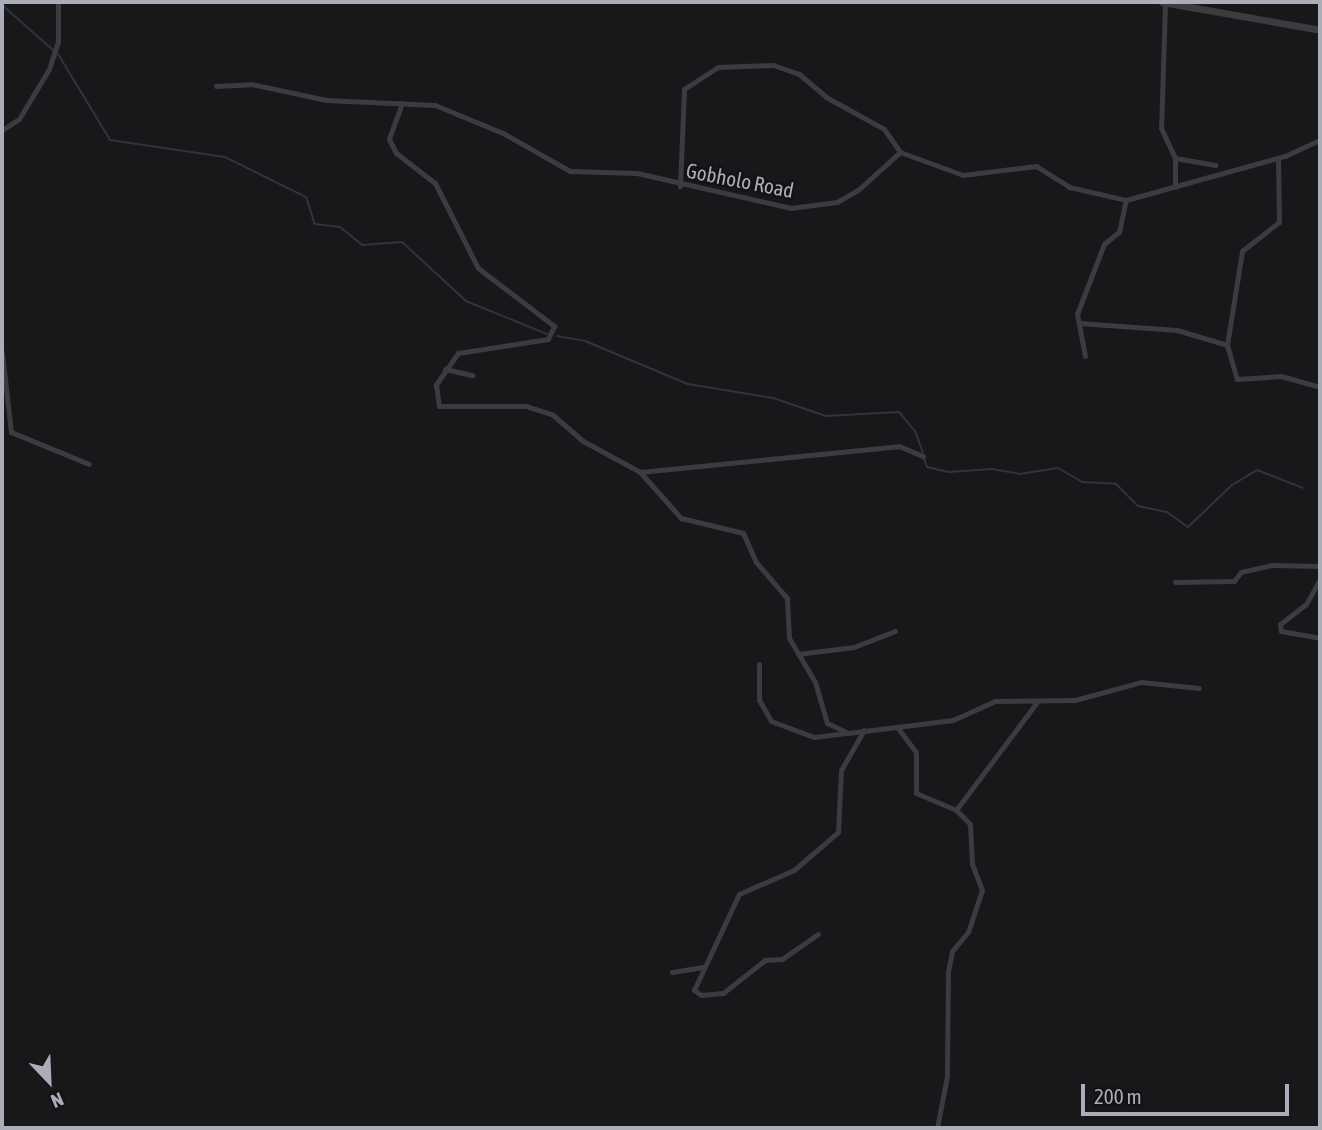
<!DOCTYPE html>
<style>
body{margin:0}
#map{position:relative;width:1322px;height:1130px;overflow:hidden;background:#18181a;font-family:"Asap Condensed",sans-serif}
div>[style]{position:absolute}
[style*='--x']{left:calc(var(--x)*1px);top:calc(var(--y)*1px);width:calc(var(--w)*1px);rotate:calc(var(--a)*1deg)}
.stream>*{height:2px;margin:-1px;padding:0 1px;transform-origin:1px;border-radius:1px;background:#2f343d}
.minor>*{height:5px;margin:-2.5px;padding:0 2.5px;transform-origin:2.5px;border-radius:2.5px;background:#3b3b40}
.tertiary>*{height:7px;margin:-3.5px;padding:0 3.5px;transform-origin:3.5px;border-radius:3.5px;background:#3b3b40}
span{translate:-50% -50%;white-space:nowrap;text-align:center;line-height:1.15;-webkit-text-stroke:5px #131315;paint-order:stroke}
.street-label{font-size:21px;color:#abadb8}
.frame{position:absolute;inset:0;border:4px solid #abadb8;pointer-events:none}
.north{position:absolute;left:14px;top:1046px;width:70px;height:70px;-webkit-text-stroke:5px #131315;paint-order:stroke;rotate:157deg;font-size:19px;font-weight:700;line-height:28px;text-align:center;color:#abadb8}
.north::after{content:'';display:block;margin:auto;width:24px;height:32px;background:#abadb8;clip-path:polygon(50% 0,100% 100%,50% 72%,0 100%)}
.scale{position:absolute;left:1081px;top:1084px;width:208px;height:32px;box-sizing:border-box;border:4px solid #abadb8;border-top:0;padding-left:9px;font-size:21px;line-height:24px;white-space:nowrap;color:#abadb8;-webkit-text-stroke:5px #131315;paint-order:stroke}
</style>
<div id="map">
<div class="stream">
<i style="--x:2;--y:5;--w:68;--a:41.4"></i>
<i style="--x:58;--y:54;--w:100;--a:58.8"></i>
<i style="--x:110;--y:140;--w:116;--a:8.4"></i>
<i style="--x:225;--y:157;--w:90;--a:26.3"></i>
<i style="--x:306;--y:197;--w:28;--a:72"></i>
<i style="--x:315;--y:224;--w:25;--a:7"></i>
<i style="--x:340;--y:227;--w:28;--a:39"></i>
<i style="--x:362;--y:245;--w:40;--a:-4.3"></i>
<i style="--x:402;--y:242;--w:87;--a:42.7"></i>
<i style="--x:466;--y:301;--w:87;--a:22.2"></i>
<i style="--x:557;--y:336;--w:28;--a:10"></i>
<i style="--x:585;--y:341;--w:112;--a:22.7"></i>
<i style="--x:688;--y:384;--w:86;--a:9.4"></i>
<i style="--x:773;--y:398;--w:56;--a:18.8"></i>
<i style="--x:826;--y:416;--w:73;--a:-3.1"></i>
<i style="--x:899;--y:412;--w:25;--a:50"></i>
<i style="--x:915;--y:431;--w:23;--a:70"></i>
<i style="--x:924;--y:459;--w:9;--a:69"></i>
<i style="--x:927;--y:467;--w:23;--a:13"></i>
<i style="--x:949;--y:472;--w:43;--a:-4"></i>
<i style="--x:992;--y:469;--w:28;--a:10"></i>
<i style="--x:1020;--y:474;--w:38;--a:-9"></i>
<i style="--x:1058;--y:468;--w:28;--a:30"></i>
<i style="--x:1082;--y:482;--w:34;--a:3"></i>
<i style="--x:1116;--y:484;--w:31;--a:45"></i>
<i style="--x:1138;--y:506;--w:30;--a:12"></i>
<i style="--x:1167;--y:512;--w:26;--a:36"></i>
<i style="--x:1188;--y:527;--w:61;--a:-43.7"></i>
<i style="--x:1232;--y:485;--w:29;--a:-31"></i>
<i style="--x:1257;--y:470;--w:49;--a:21.4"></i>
</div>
<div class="minor">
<i style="--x:1165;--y:4;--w:124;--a:91.8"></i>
<i style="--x:1161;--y:128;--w:33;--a:65"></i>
<i style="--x:1175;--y:158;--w:29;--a:90"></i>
<i style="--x:216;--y:86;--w:35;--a:-3"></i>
<i style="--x:251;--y:84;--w:77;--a:12"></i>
<i style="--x:326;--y:100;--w:109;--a:2.6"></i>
<i style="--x:435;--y:105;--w:74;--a:22.4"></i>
<i style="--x:503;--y:133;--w:77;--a:29.6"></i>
<i style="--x:570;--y:171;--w:67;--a:1.7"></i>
<i style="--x:637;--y:173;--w:158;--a:12.8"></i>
<i style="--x:791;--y:208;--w:46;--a:-7.4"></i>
<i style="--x:837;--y:202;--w:24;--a:-30"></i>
<i style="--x:858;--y:190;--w:57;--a:-42.1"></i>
<i style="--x:900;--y:152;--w:67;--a:20.1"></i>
<i style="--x:963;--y:175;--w:74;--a:-7"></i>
<i style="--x:1036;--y:166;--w:39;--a:32"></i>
<i style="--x:1069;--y:187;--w:58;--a:12.8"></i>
<i style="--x:1126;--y:200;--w:165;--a:-15.5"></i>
<i style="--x:1285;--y:156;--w:38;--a:-25"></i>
<i style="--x:402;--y:103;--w:38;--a:110"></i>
<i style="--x:389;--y:139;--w:16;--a:63"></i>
<i style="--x:396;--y:153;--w:49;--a:37.6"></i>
<i style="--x:435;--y:183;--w:95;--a:63.2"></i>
<i style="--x:478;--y:268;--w:96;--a:37.3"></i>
<i style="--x:554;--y:326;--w:14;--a:115"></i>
<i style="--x:548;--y:339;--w:91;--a:171.2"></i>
<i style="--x:458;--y:353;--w:39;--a:125"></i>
<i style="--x:436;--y:385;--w:21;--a:82"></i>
<i style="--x:439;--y:406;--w:87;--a:0"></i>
<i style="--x:526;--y:406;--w:28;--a:18"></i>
<i style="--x:553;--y:415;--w:40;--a:41"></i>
<i style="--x:583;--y:441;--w:65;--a:28.5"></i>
<i style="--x:640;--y:472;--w:62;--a:48.3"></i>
<i style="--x:681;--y:518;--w:64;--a:13.6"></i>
<i style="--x:743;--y:533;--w:32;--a:66"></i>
<i style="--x:756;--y:562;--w:48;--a:49.3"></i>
<i style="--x:787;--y:598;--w:40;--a:87.1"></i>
<i style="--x:789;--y:638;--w:51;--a:59.4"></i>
<i style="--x:815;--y:682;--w:43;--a:73.7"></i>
<i style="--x:827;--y:723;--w:23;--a:25"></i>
<i style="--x:848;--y:733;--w:49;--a:-7"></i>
<i style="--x:897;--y:727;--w:56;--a:-7.1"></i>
<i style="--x:953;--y:720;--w:46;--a:-24.3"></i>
<i style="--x:995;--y:701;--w:80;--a:-0.7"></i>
<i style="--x:1075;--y:700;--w:68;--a:-15.3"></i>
<i style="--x:1141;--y:682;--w:58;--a:5.9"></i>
<i style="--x:2;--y:130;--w:20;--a:-33"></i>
<i style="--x:19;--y:119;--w:58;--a:-59"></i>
<i style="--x:49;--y:69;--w:28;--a:-72"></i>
<i style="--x:58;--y:42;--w:40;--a:-90"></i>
<i style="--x:1175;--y:158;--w:41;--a:9.9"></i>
<i style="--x:680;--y:186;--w:97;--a:-87.6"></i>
<i style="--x:684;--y:89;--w:40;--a:-32.9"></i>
<i style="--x:718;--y:67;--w:55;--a:-2.1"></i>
<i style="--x:773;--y:65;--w:28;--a:19"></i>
<i style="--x:799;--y:74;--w:35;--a:40"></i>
<i style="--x:826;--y:97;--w:66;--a:28.9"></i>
<i style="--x:884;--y:129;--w:28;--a:55"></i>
<i style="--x:1079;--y:323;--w:98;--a:4.1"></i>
<i style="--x:1177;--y:330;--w:52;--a:16.7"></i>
<i style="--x:1227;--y:345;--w:35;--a:74"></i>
<i style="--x:1237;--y:379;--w:44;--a:-3.9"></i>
<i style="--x:1281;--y:376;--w:41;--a:15.8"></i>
<i style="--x:1227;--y:345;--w:95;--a:-80.9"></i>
<i style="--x:1242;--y:251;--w:47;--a:-38.1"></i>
<i style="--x:1279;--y:222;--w:64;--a:-90.9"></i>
<i style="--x:2;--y:353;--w:80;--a:83.5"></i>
<i style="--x:11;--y:432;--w:84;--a:22.3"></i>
<i style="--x:1085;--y:356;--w:43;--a:-100.8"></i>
<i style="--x:1077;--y:314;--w:75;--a:-68.9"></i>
<i style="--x:1104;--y:244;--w:19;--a:-39"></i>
<i style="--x:1119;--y:232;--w:33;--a:-78"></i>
<i style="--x:445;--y:369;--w:28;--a:13"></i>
<i style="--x:640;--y:472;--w:260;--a:-5.7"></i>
<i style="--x:899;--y:446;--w:26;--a:23"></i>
<i style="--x:1320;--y:579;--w:29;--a:119"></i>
<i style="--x:1306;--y:604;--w:33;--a:142"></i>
<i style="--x:1280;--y:624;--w:7;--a:82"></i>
<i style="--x:1281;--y:631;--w:40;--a:10"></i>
<i style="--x:1175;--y:582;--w:59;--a:-1"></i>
<i style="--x:1234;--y:581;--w:11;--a:-52"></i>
<i style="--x:1241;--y:572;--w:32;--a:-13"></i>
<i style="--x:1272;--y:565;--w:48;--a:1.2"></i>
<i style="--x:798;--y:654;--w:56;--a:-7.1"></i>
<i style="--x:854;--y:647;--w:44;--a:-21.3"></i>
<i style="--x:759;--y:664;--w:36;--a:90"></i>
<i style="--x:759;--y:700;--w:24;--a:60"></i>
<i style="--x:771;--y:721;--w:46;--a:20.4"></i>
<i style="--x:814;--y:737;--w:34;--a:-7"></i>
<i style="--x:897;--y:727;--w:31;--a:53"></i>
<i style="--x:916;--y:752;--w:41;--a:90"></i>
<i style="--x:916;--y:793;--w:43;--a:23"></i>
<i style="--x:956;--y:810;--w:20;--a:45"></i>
<i style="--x:970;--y:824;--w:40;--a:87.1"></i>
<i style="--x:972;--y:864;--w:28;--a:69"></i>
<i style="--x:982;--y:890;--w:44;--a:108.4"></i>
<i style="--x:968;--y:932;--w:25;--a:130"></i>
<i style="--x:952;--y:951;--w:21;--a:101"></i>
<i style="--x:948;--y:972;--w:104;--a:90.6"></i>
<i style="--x:947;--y:1076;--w:53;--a:100.9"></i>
<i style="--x:956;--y:810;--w:135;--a:-53.1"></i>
<i style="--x:818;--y:934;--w:44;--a:145.2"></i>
<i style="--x:782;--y:959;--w:17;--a:177"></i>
<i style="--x:765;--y:960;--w:53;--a:141.8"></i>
<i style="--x:723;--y:993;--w:22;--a:175"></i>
<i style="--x:701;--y:995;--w:9;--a:-144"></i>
<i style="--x:694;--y:990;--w:106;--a:-64.9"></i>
<i style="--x:739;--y:894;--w:60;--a:-23.6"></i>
<i style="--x:794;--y:870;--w:58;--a:-40.8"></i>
<i style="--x:838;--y:832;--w:62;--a:-87.2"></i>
<i style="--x:841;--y:770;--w:46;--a:-60.1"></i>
<i style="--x:672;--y:972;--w:33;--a:-9"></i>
</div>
<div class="tertiary">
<i style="--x:1162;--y:2;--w:160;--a:10"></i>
</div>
<div class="street-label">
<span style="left:740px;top:180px;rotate:11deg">Gobholo Road</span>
</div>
<div class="frame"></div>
<div class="north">N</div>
<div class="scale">200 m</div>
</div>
